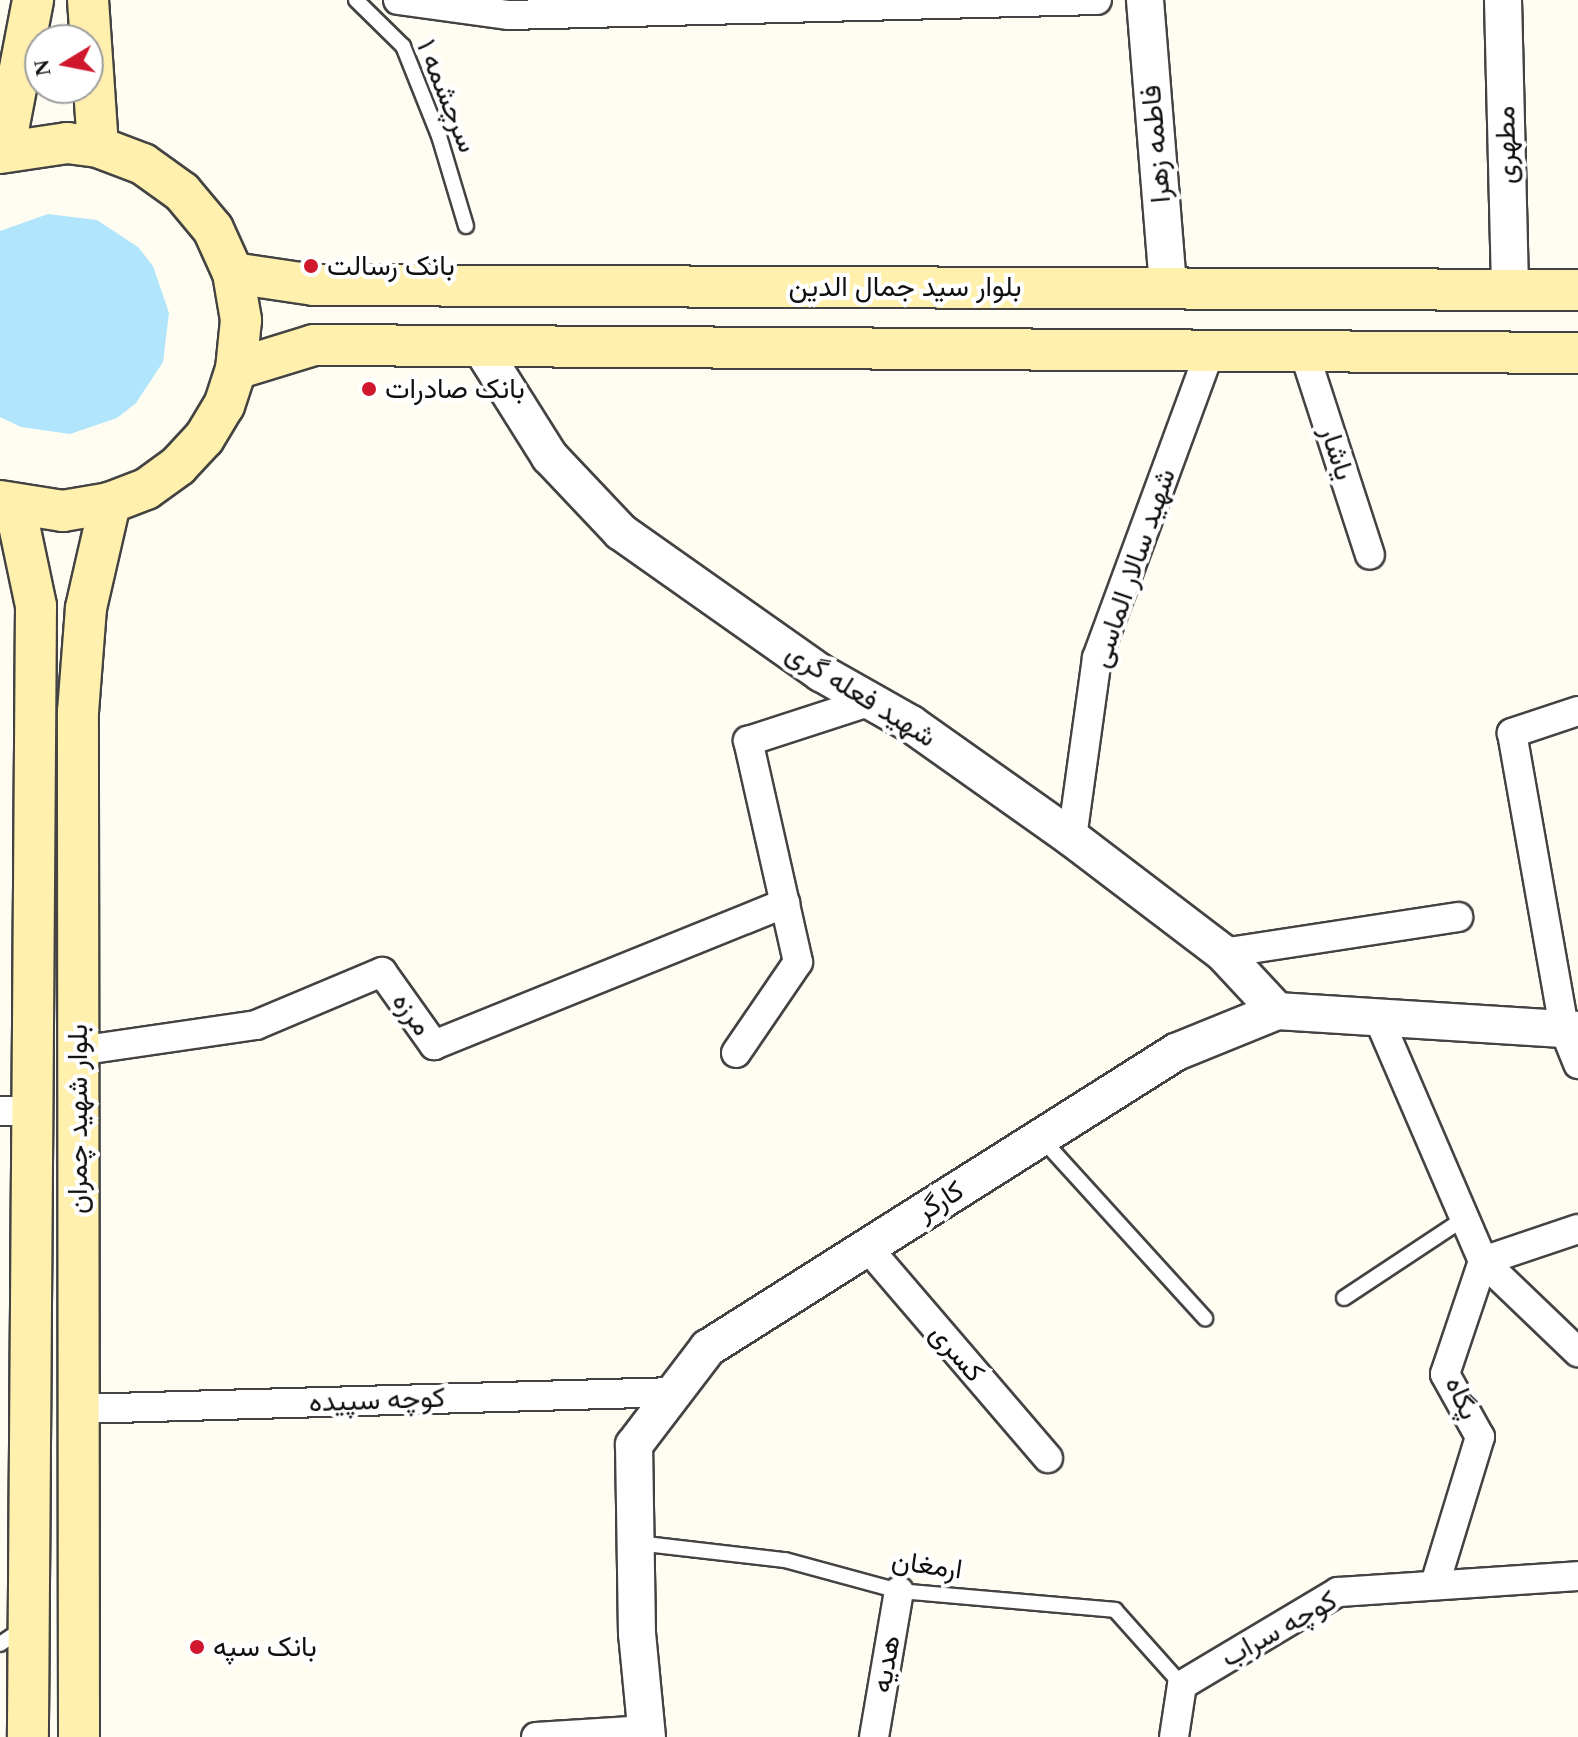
<!DOCTYPE html>
<meta charset="utf-8">
<style>
body{margin:0}
#map{position:relative;width:1578px;height:1737px;overflow:hidden;background:#fffcf2;font-family:"Times New Roman",Vazirmatn,serif}
div>[style]{position:absolute}
[style*='--x']{left:calc(var(--x)*1px);top:calc(var(--y)*1px);width:calc(var(--w)*1px);rotate:calc(var(--a)*1deg)}
.water>*{inset:0;background:#b1e5fc}
.roads{filter:drop-shadow(2px 0 #434343) drop-shadow(-2px 0 #434343) drop-shadow(0 2px #434343) drop-shadow(0 -2px #434343)}
.service>*{height:14px;margin:-7px;padding:0 7px;transform-origin:7px;border-radius:7px;background:#fff}
.minor>*{height:28px;margin:-14px;padding:0 14px;transform-origin:14px;border-radius:14px;background:#fff}
.tertiary>*{height:36px;margin:-18px;padding:0 18px;transform-origin:18px;border-radius:18px;background:#fff}
.secondary>*{height:40px;margin:-20px;padding:0 20px;transform-origin:20px;border-radius:20px;background:#fff0ad}
.dots>*{width:22px;height:22px;translate:-50% -50%;box-sizing:border-box;border:4px solid #fff;border-radius:50%}
span{translate:-50% -50%;white-space:nowrap;text-align:center;line-height:1.15;-webkit-text-stroke:8px #fff;paint-order:stroke}
.street-label{font-size:28px;color:#101010}
.poi-label{font-size:28px;color:#101010}
.left{translate:0 -50%;text-align:left}
.north{position:absolute;left:24px;top:24px;width:80px;height:80px;box-sizing:border-box;background:#fff;border:2px solid #9f9f9f;border-radius:50%;rotate:260deg;font-size:22px;font-weight:700;line-height:32px;text-align:center;color:#101010}
.north::after{content:'';display:block;margin:auto;width:28px;height:36px;background:#cf182e;clip-path:polygon(50% 0,100% 100%,50% 72%,0 100%)}
</style>
<div id="map">
<div class="water">
<i style="clip-path:polygon(48px 214px,97px 220px,138px 247px,153px 266px,169px 313px,163px 362px,136px 403px,117px 418px,70px 434px,21px 427px,0 417px,0 231px)"></i>
</div>
<div class="roads">
<div class="service">
<i style="--x:356;--y:0;--w:66;--a:44.4"></i>
<i style="--x:403;--y:46;--w:97;--a:68.2"></i>
<i style="--x:439;--y:136;--w:94;--a:73.3"></i>
<i style="--x:1041;--y:1138;--w:244;--a:47.7"></i>
<i style="--x:1344;--y:1298;--w:145;--a:-33.5"></i>
<i style="--x:637;--y:1543;--w:149;--a:6.6"></i>
<i style="--x:785;--y:1560;--w:118;--a:15.2"></i>
<i style="--x:899;--y:1591;--w:217;--a:5"></i>
<i style="--x:1115;--y:1610;--w:101;--a:48.2"></i>
<i style="--x:0;--y:1644;--w:30;--a:-34"></i>
</div>
<div class="minor">
<i style="--x:398;--y:0;--w:112;--a:7.7"></i>
<i style="--x:509;--y:15;--w:588;--a:-1.46"></i>
<i style="--x:1304;--y:352;--w:213;--a:72"></i>
<i style="--x:1578;--y:711;--w:70;--a:161.6"></i>
<i style="--x:1512;--y:733;--w:301;--a:80"></i>
<i style="--x:1564;--y:1029;--w:38;--a:68"></i>
<i style="--x:1072;--y:838;--w:182;--a:-82.1"></i>
<i style="--x:1097;--y:658;--w:327;--a:-69.8"></i>
<i style="--x:1223;--y:953;--w:238;--a:-8.7"></i>
<i style="--x:1377;--y:1015;--w:268;--a:66.7"></i>
<i style="--x:1483;--y:1261;--w:132;--a:43.8"></i>
<i style="--x:78;--y:1051;--w:180;--a:-8.3"></i>
<i style="--x:256;--y:1025;--w:137;--a:-22.8"></i>
<i style="--x:382;--y:972;--w:90;--a:54.5"></i>
<i style="--x:434;--y:1045;--w:379;--a:-22"></i>
<i style="--x:736;--y:1053;--w:110;--a:-55.7"></i>
<i style="--x:798;--y:962;--w:227;--a:-102.7"></i>
<i style="--x:748;--y:741;--w:129;--a:-18"></i>
<i style="--x:0;--y:1111;--w:31;--a:0"></i>
<i style="--x:867;--y:1247;--w:278;--a:49.4"></i>
<i style="--x:79;--y:1409;--w:596;--a:-1.63"></i>
<i style="--x:1435;--y:1584;--w:154;--a:-73"></i>
<i style="--x:1480;--y:1437;--w:72;--a:-119.1"></i>
<i style="--x:1445;--y:1374;--w:119;--a:-71.4"></i>
<i style="--x:1483;--y:1261;--w:100;--a:-18.6"></i>
<i style="--x:536;--y:1737;--w:111;--a:-3.6"></i>
<i style="--x:874;--y:1737;--w:148;--a:-80.3"></i>
<i style="--x:1174;--y:1737;--w:53;--a:-81.3"></i>
<i style="--x:1182;--y:1685;--w:182;--a:-30.8"></i>
<i style="--x:1338;--y:1592;--w:241;--a:-3.8"></i>
</div>
<div class="tertiary">
<i style="--x:1145;--y:0;--w:289;--a:85.4"></i>
<i style="--x:1503;--y:0;--w:290;--a:88.6"></i>
<i style="--x:480;--y:346;--w:131;--a:57.8"></i>
<i style="--x:550;--y:457;--w:103;--a:46.6"></i>
<i style="--x:621;--y:532;--w:245;--a:35.2"></i>
<i style="--x:821;--y:673;--w:103;--a:29.5"></i>
<i style="--x:911;--y:724;--w:197;--a:35.3"></i>
<i style="--x:1072;--y:838;--w:190;--a:37.3"></i>
<i style="--x:1223;--y:953;--w:79;--a:47"></i>
<i style="--x:647;--y:1737;--w:103;--a:-95.5"></i>
<i style="--x:637;--y:1634;--w:189;--a:-90.9"></i>
<i style="--x:634;--y:1445;--w:122;--a:-52.7"></i>
<i style="--x:708;--y:1348;--w:554;--a:-32.31"></i>
<i style="--x:1176;--y:1052;--w:109;--a:-22.1"></i>
<i style="--x:1277;--y:1011;--w:302;--a:3.6"></i>
</div>
<div class="secondary">
<i style="--x:88;--y:0;--w:147;--a:86.1"></i>
<i style="--x:4;--y:151;--w:154;--a:-79.1"></i>
<i style="--x:0;--y:153;--w:68;--a:-8.5"></i>
<i style="--x:67;--y:143;--w:31;--a:7"></i>
<i style="--x:98;--y:147;--w:48;--a:20.7"></i>
<i style="--x:143;--y:164;--w:48;--a:35.7"></i>
<i style="--x:182;--y:192;--w:48;--a:50"></i>
<i style="--x:213;--y:229;--w:48;--a:65.6"></i>
<i style="--x:233;--y:273;--w:48;--a:80.3"></i>
<i style="--x:241;--y:320;--w:49;--a:95.8"></i>
<i style="--x:236;--y:369;--w:38;--a:108"></i>
<i style="--x:224;--y:405;--w:39;--a:121"></i>
<i style="--x:204;--y:438;--w:38;--a:133"></i>
<i style="--x:178;--y:466;--w:39;--a:144"></i>
<i style="--x:146;--y:489;--w:39;--a:159"></i>
<i style="--x:110;--y:503;--w:48;--a:170.3"></i>
<i style="--x:63;--y:511;--w:64;--a:-171"></i>
<i style="--x:233;--y:273;--w:82;--a:8.4"></i>
<i style="--x:314;--y:285;--w:1264;--a:0.23"></i>
<i style="--x:236;--y:369;--w:82;--a:-17.1"></i>
<i style="--x:314;--y:345;--w:1264;--a:0.36"></i>
<i style="--x:15;--y:506;--w:102;--a:78.1"></i>
<i style="--x:36;--y:606;--w:1131;--a:90.41"></i>
<i style="--x:79;--y:1737;--w:1025;--a:-90.06"></i>
<i style="--x:78;--y:712;--w:104;--a:-85.6"></i>
<i style="--x:86;--y:608;--w:108;--a:-77.1"></i>
</div>
</div>
<div class="dots">
<i style="left:311px;top:266px;background:#cf182e"></i>
<i style="left:369px;top:389px;background:#cf182e"></i>
<i style="left:197px;top:1647px;background:#cf182e"></i>
</div>
<div class="street-label">
<span style="left:447px;top:96px;rotate:68deg">سرچشمه ۱</span>
<span style="left:1156px;top:144px;rotate:-95deg">فاطمه زهرا</span>
<span style="left:1506px;top:145px;rotate:-91deg">مطهری</span>
<span style="left:905px;top:287px">بلوار سید جمال الدین</span>
<span style="left:1337px;top:453px;rotate:72deg">یاشار</span>
<span style="left:1133px;top:568px;rotate:-71deg">شهید سالار الماسی</span>
<span style="left:861px;top:695px;rotate:32deg">شهید فعله گری</span>
<span style="left:412px;top:1014px;rotate:54deg">مرزه</span>
<span style="left:78px;top:1119px;rotate:-90deg">بلوار شهید چمران</span>
<span style="left:940px;top:1201px;rotate:-32deg">کارگر</span>
<span style="left:957px;top:1353px;rotate:49deg">کسری</span>
<span style="left:1462px;top:1398px;rotate:66deg">پگاه</span>
<span style="left:377px;top:1400px;rotate:-2deg">کوچه سپیده</span>
<span style="left:927px;top:1565px;rotate:8deg">ارمغان</span>
<span style="left:1279px;top:1629px;rotate:-29deg">کوچه سراب</span>
<span style="left:886px;top:1664px;rotate:-80deg">هدیه</span>
</div>
<div class="poi-label">
<span class="left" style="left:327px;top:266px">بانک رسالت</span>
<span class="left" style="left:385px;top:389px">بانک صادرات</span>
<span class="left" style="left:213px;top:1647px">بانک سپه</span>
</div>
<div class="north">N</div>
</div>
